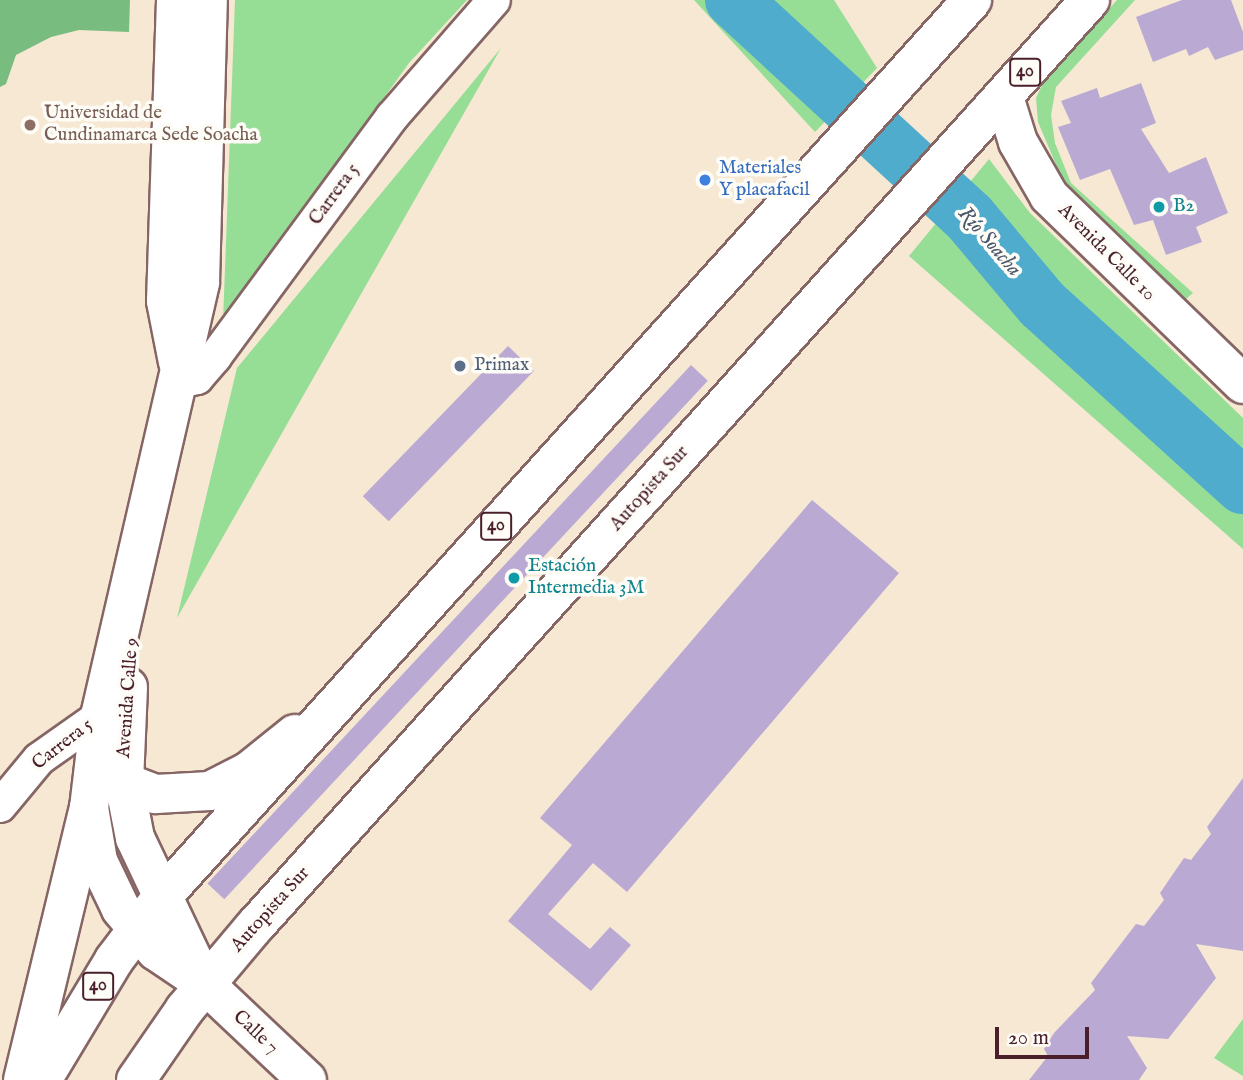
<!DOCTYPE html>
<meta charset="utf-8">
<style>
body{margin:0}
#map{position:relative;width:1243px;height:1080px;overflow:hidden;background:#f6e8d2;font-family:"IM FELL English",serif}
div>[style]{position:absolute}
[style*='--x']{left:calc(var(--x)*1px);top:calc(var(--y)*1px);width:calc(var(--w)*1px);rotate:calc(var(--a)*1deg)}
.green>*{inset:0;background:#96dd96}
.forest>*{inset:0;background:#78bc7f}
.river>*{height:56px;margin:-28px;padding:0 28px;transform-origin:28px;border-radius:28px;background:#4faccd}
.building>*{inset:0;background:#baa9d3;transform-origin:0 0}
.roads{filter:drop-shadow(2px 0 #866565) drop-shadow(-2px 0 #866565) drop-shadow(0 2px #866565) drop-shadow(0 -2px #866565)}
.minor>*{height:32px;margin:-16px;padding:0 16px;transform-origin:16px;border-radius:16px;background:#fff}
.tertiary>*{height:38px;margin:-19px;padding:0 19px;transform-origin:19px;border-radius:19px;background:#fff}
.secondary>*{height:38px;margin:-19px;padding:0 19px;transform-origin:19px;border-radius:19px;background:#fff}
.primary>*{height:38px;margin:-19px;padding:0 19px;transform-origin:19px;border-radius:19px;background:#fff}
.trunk>*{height:38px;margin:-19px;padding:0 19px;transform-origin:19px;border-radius:19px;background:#fff}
.dots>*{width:19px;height:19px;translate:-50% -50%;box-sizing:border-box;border:4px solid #fdfcf7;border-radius:50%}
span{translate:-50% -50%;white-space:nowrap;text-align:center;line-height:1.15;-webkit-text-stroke:7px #fdfcf7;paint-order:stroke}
.shield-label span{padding:2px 5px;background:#fdfcf7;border:2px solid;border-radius:5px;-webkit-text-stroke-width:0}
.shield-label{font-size:18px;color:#4a1f2b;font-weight:700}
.education-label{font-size:19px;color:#785e54}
.left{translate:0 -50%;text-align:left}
.shop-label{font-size:19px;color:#366cbe}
.street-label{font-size:19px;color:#4a1f2b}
.culture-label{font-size:19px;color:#0d838f}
.service-label{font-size:19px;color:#4e5e75}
.water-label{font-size:21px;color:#4c576c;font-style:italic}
.scale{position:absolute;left:995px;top:1027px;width:94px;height:32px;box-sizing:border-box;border:4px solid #4a1f2b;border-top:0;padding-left:9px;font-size:21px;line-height:24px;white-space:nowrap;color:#4a1f2b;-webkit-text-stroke:5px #fdfcf7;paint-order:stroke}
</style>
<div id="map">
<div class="green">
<i style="clip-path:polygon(235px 0,467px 0,409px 63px,223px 322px)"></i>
<i style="clip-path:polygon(694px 0,834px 0,877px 68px,815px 132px)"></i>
<i style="clip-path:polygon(1117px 0,1135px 0,1056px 87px,1051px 115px,1055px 143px,1071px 183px,1193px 293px,1186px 299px,1066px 188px,1038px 122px,1036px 98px,1042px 85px)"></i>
<i style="clip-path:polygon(501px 48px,228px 528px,177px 618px,237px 368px)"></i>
<i style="clip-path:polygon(989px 159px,1030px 213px,1243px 418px,1243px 549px,909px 256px)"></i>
<i style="clip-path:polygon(1243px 1019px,1243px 1076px,1214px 1058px)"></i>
</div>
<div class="forest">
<i style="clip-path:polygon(0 0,130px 0,129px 32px,79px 30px,51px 37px,16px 55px,6px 84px,0 87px)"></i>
</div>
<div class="river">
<i style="--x:733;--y:0;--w:321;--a:42.6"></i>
<i style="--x:969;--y:217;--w:114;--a:50"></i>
<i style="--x:1042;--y:304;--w:271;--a:42.2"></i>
</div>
<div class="building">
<i style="clip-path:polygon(1182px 0,1231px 0,1243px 32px,1243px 50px,1215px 60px,1208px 47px,1189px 56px,1186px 49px,1153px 62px,1136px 17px)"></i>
<i style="clip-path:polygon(1141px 83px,1156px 123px,1141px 129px,1169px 173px,1206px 157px,1228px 213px,1196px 227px,1202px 242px,1166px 255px,1153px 220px,1134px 225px,1110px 169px,1080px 180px,1058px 127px,1071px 123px,1061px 101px,1097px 88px,1100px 98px)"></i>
<i style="left:508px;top:346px;width:36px;height:209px;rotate:44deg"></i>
<i style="left:691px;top:365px;width:23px;height:709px;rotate:43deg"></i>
<i style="clip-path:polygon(812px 500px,899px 573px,627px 892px,593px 863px,548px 914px,590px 949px,610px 927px,631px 945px,591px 991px,508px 921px,572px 845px,540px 818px)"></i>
<i style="clip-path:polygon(1243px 778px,1243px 951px,1196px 944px,1216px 978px,1168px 1039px,1127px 1036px,1147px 1068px,1139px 1080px,1029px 1080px,1048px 1056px,1044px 1049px,1054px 1033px,1095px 990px,1091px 983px,1136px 924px,1144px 926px,1164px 900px,1160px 893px,1184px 858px,1191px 860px,1211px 834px,1207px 827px)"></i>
</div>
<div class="roads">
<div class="minor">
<i style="--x:175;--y:383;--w:23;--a:-13"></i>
<i style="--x:197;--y:378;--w:28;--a:-49"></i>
<i style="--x:215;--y:357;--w:298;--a:-53.6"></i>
<i style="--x:392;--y:117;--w:155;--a:-48.9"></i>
<i style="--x:0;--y:806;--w:61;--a:-50.3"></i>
<i style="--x:39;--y:759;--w:75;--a:-35.2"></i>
</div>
<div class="tertiary">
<i style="--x:1004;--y:97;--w:47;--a:72.7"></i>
<i style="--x:1018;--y:142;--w:62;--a:60.1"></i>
<i style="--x:1049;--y:196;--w:270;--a:44.1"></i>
</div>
<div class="secondary">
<i style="--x:205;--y:984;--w:140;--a:43.3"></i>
</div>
<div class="primary">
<i style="--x:176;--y:0;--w:301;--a:91.9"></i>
<i style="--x:166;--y:301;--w:62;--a:78.9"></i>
<i style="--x:128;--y:687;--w:95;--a:92.4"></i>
<i style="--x:124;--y:782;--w:57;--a:78.9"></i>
<i style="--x:135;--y:838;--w:158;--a:64.6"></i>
<i style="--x:124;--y:782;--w:34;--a:21"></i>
<i style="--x:156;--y:794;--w:54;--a:-3.2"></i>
<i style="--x:210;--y:791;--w:44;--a:-27.1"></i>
<i style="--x:249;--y:771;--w:59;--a:-38.8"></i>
<i style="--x:205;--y:984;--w:59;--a:-146"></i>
<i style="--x:156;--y:951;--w:55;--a:-129.8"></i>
<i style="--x:121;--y:909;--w:53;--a:-115.6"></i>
<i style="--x:98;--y:861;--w:54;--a:-99.6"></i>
<i style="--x:89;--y:808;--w:93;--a:-83.2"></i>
<i style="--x:100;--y:716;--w:445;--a:-77"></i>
<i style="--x:200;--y:282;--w:282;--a:-88.4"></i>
</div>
<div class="trunk">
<i style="--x:23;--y:1080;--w:280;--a:-76.4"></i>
<i style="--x:42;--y:1080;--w:140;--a:-59"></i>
<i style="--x:114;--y:960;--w:78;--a:-52.8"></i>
<i style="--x:161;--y:898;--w:1210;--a:-47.91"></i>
<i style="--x:136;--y:1080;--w:86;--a:-55.4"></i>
<i style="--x:185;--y:1009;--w:109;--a:-49.9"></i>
<i style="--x:255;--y:926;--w:1247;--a:-47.96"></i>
</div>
</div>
<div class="dots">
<i style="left:30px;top:125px;background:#8d6e63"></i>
<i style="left:705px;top:180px;background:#3f7fe0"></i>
<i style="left:1159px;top:207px;background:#0f9aa8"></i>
<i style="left:460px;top:366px;background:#5c6f8a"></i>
<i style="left:514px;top:578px;background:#0f9aa8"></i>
</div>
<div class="shield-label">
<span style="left:1025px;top:72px">40</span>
<span style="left:496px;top:526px">40</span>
<span style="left:98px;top:986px">40</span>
</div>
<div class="education-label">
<span class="left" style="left:44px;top:125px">Universidad de<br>Cundinamarca Sede Soacha</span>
</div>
<div class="shop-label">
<span class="left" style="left:719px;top:180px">Materiales<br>Y placafacil</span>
</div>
<div class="street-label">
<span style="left:335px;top:195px;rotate:-54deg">Carrera 5</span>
<span style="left:1106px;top:253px;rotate:45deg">Avenida Calle 10</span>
<span style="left:650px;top:489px;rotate:-48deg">Autopista Sur</span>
<span style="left:129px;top:698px;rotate:-86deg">Avenida Calle 9</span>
<span style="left:63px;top:745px;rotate:-38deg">Carrera 5</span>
<span style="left:271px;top:910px;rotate:-48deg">Autopista Sur</span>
<span style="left:255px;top:1033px;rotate:43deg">Calle 7</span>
</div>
<div class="culture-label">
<span class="left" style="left:1173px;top:207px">B2</span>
<span class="left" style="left:528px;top:578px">Estación<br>Intermedia 3M</span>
</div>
<div class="service-label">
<span class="left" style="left:474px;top:366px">Primax</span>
</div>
<div class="water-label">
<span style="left:989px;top:242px;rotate:49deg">Río Soacha</span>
</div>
<div class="scale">20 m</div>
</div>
